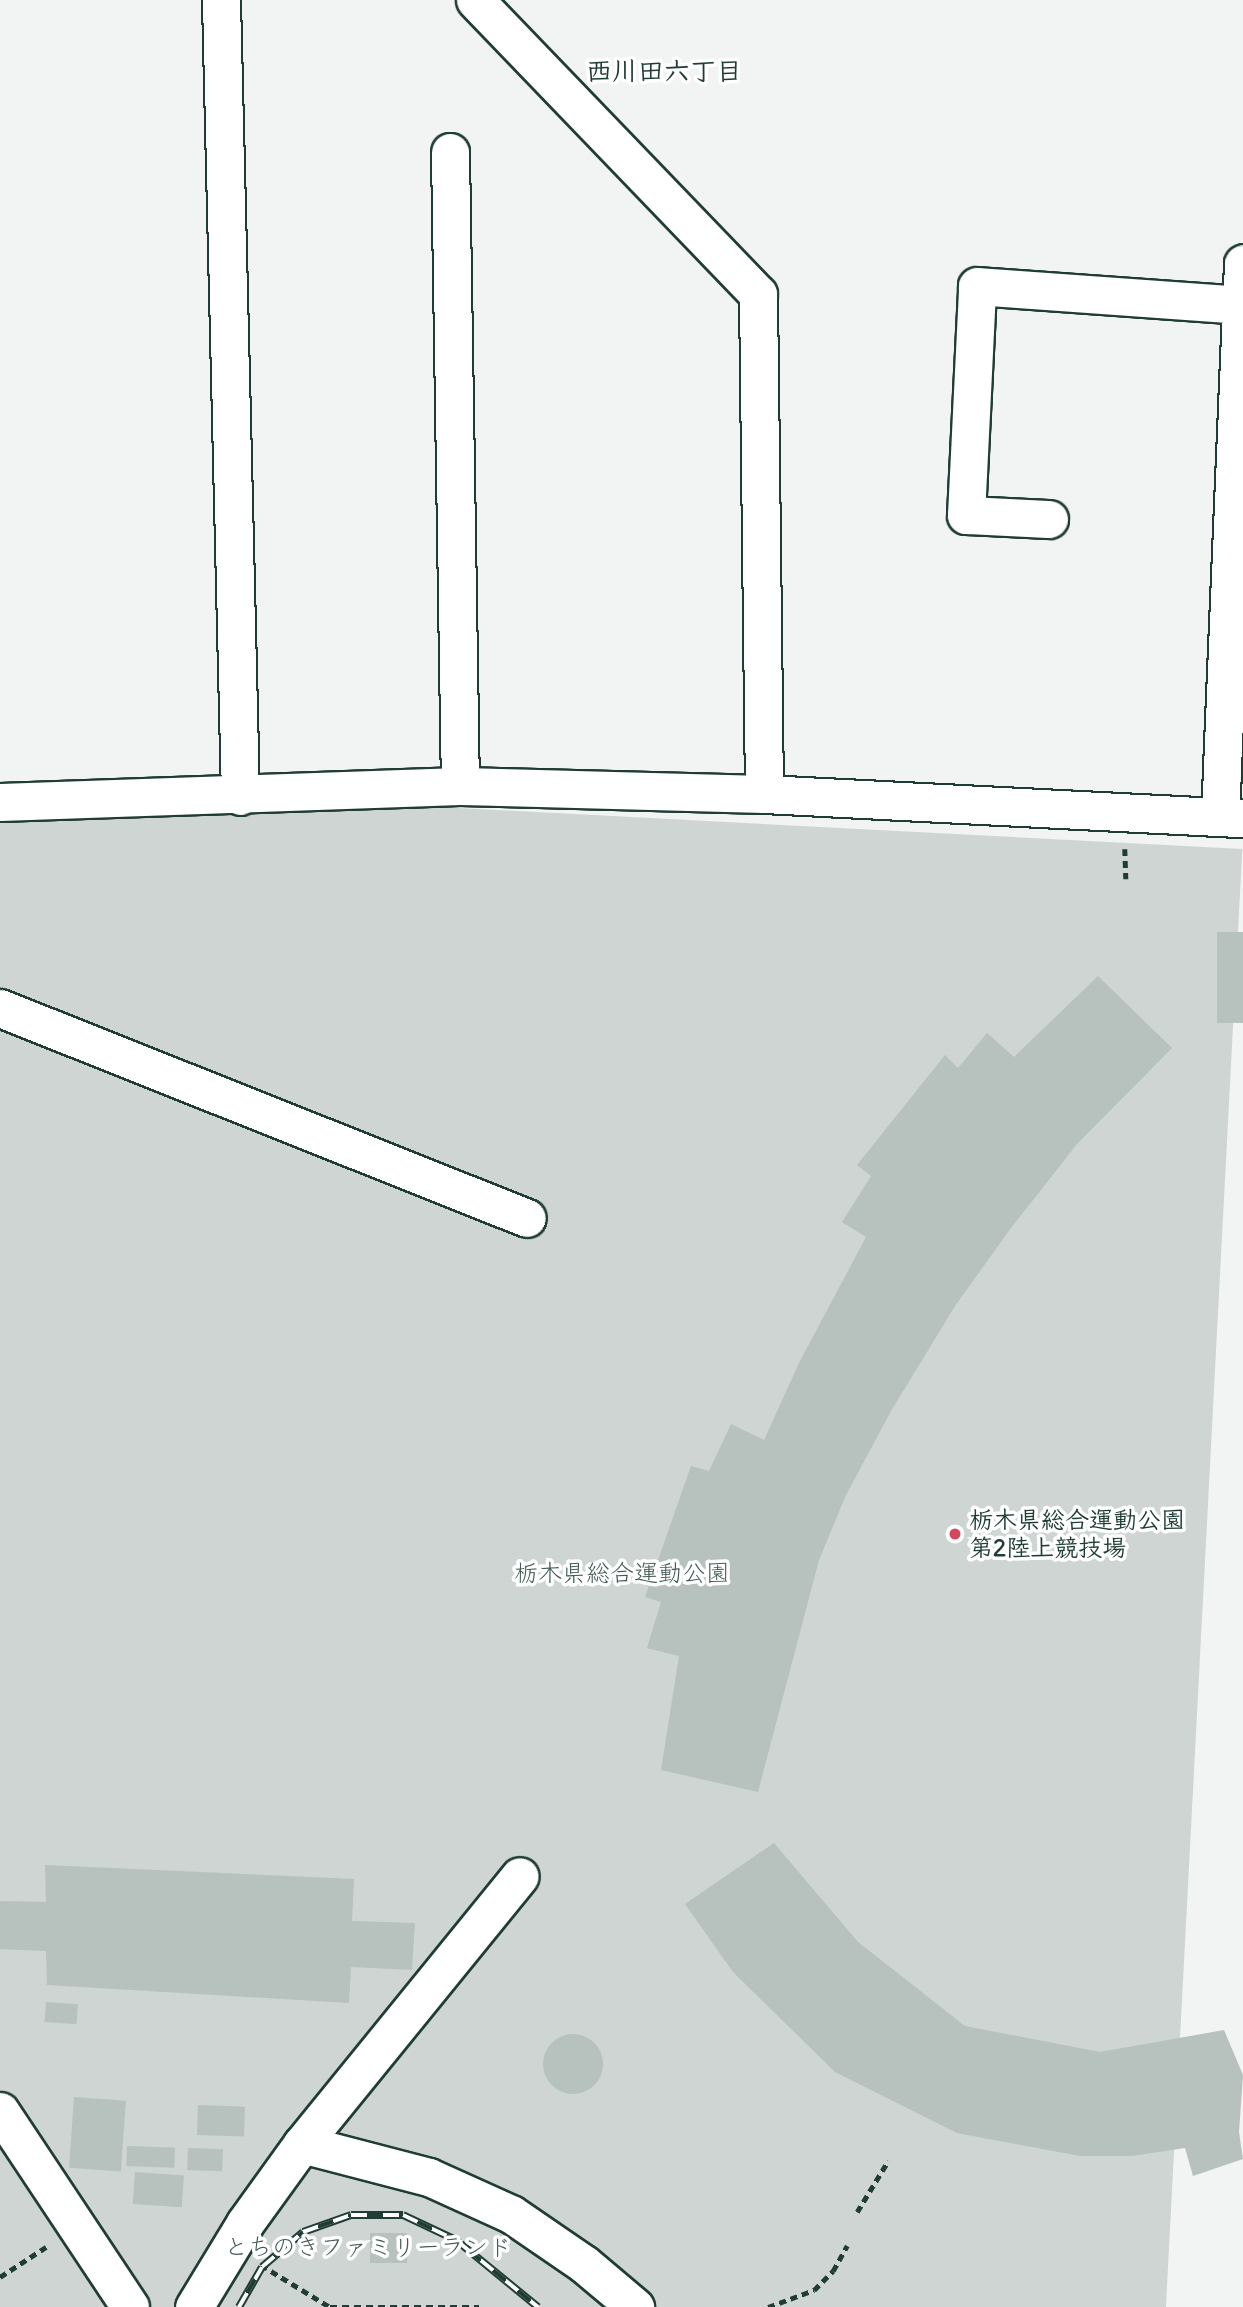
<!DOCTYPE html>
<meta charset="utf-8">
<style>
body{margin:0}
#map{position:relative;width:1243px;height:2307px;overflow:hidden;background:#f2f3f3;font-family:Delius,"Klee One",sans-serif}
div>[style]{position:absolute}
[style*='--x']{left:calc(var(--x)*1px);top:calc(var(--y)*1px);width:calc(var(--w)*1px);rotate:calc(var(--a)*1deg)}
.green>*{inset:0;background:#ced5d3;transform-origin:0 0}
.building>*{inset:0;background:#b7c1bd;transform-origin:0 0}
.round{border-radius:50%}
.path>*{height:4.5px;margin-top:-2.25px;transform-origin:0;background:repeating-linear-gradient(90deg,#1f3d34 0 7px,transparent 0 12px)}
.roads{filter:drop-shadow(2px 0 #1f3d34) drop-shadow(-2px 0 #1f3d34) drop-shadow(0 2px #1f3d34) drop-shadow(0 -2px #1f3d34)}
.minor>*{height:37px;margin:-18.5px;padding:0 18.5px;transform-origin:18.5px;border-radius:18.5px;background:#fff}
.rail>*{height:8px;margin-top:-4px;transform-origin:0;background:repeating-linear-gradient(90deg,#fff 0 16px,#1f3d34 0 32px);box-sizing:border-box;border-block:2px solid #1f3d34}
.dots>*{width:19px;height:19px;translate:-50% -50%;box-sizing:border-box;border:4px solid #fff;border-radius:50%}
span{translate:-50% -50%;white-space:nowrap;text-align:center;line-height:1.15;-webkit-text-stroke:7px #fff;paint-order:stroke}
.poi-label{font-size:24px;color:#1f3d34;font-weight:700}
.left{translate:0 -50%;text-align:left}
.park-label{font-size:24px;color:#425b54}
.neighbourhood-label{font-size:26px;color:#1f3d34;font-weight:700}
</style>
<div id="map">
<div class="green">
<i style="left:0;top:784px;width:1244px;height:1523px;rotate:3deg"></i>
</div>
<div class="building">
<i style="left:1217px;top:932px;width:26px;height:91px"></i>
<i style="clip-path:polygon(1098px 976px,1172px 1048px,1077px 1144px,1011px 1228px,955px 1306px,891px 1411px,846px 1495px,819px 1560px,758px 1792px,661px 1770px,679px 1656px,647px 1648px,661px 1602px,645px 1597px,691px 1466px,709px 1471px,731px 1424px,764px 1440px,799px 1363px,866px 1237px,842px 1222px,871px 1176px,857px 1165px,945px 1055px,958px 1068px,987px 1033px,1014px 1057px)"></i>
<i style="clip-path:polygon(774px 1843px,858px 1942px,965px 2026px,1100px 2052px,1224px 2030px,1243px 2075px,1239px 2132px,1243px 2159px,1193px 2176px,1185px 2148px,1132px 2156px,1080px 2156px,957px 2133px,835px 2072px,733px 1972px,685px 1904px)"></i>
<i style="clip-path:polygon(45px 1865px,354px 1879px,352px 1921px,415px 1923px,412px 1970px,351px 1967px,349px 2003px,47px 1985px,46px 1951px,0 1949px,0 1901px,46px 1902px)"></i>
<i style="left:46px;top:2002px;width:32px;height:20px;rotate:4deg"></i>
<i class="round" style="left:543px;top:2034px;width:60px;height:60px"></i>
<i style="left:74px;top:2097px;width:52px;height:71px;rotate:4deg"></i>
<i style="left:198px;top:2105px;width:47px;height:30px;rotate:2deg"></i>
<i style="left:127px;top:2146px;width:48px;height:20px;rotate:2deg"></i>
<i style="left:188px;top:2148px;width:35px;height:22px;rotate:2deg"></i>
<i style="left:135px;top:2172px;width:49px;height:32px;rotate:4deg"></i>
<i style="left:407px;top:2233px;width:30px;height:37px;rotate:90deg"></i>
</div>
<div class="path">
<i style="--x:1125;--y:849;--w:30;--a:88"></i>
<i style="--x:857;--y:2212;--w:60;--a:-58.7"></i>
<i style="--x:261;--y:2265;--w:81;--a:31.3"></i>
<i style="--x:330;--y:2307;--w:149;--a:0"></i>
<i style="--x:0;--y:2277;--w:55;--a:-33.1"></i>
<i style="--x:768;--y:2307;--w:49;--a:-20.3"></i>
<i style="--x:814;--y:2290;--w:27;--a:-45"></i>
<i style="--x:833;--y:2271;--w:29;--a:-61"></i>
</div>
<div class="roads">
<div class="minor">
<i style="--x:221;--y:0;--w:796;--a:88.63"></i>
<i style="--x:475;--y:0;--w:408;--a:46.1"></i>
<i style="--x:758;--y:294;--w:500;--a:89.31"></i>
<i style="--x:450;--y:152;--w:634;--a:89.1"></i>
<i style="--x:1049;--y:519;--w:83;--a:-177.2"></i>
<i style="--x:966;--y:515;--w:229;--a:-87.2"></i>
<i style="--x:977;--y:286;--w:265;--a:4.1"></i>
<i style="--x:0;--y:802;--w:460;--a:-2"></i>
<i style="--x:460;--y:786;--w:304;--a:1.5"></i>
<i style="--x:764;--y:794;--w:480;--a:2.9"></i>
<i style="--x:1220;--y:817;--w:554;--a:-87.62"></i>
<i style="--x:0;--y:1008;--w:567;--a:21.73"></i>
<i style="--x:0;--y:2111;--w:235;--a:56.4"></i>
<i style="--x:302;--y:2144;--w:131;--a:14.6"></i>
<i style="--x:429;--y:2177;--w:90;--a:24.3"></i>
<i style="--x:511;--y:2214;--w:88;--a:34.4"></i>
<i style="--x:584;--y:2264;--w:67;--a:40.1"></i>
<i style="--x:194;--y:2307;--w:98;--a:-58.7"></i>
<i style="--x:245;--y:2223;--w:97;--a:-54.2"></i>
<i style="--x:302;--y:2144;--w:345;--a:-50.9"></i>
</div>
</div>
<div class="rail">
<i style="--x:239;--y:2307;--w:46;--a:-60.1"></i>
<i style="--x:262;--y:2267;--w:54;--a:-40.5"></i>
<i style="--x:303;--y:2232;--w:51;--a:-19.5"></i>
<i style="--x:351;--y:2215;--w:52;--a:0"></i>
<i style="--x:403;--y:2215;--w:59;--a:25.3"></i>
<i style="--x:456;--y:2240;--w:106;--a:39.3"></i>
</div>
<div class="dots">
<i style="left:955px;top:1534px;background:#d1495b"></i>
</div>
<div class="poi-label">
<span class="left" style="left:969px;top:1534px">栃木県総合運動公園<br>第2陸上競技場</span>
</div>
<div class="park-label">
<span style="left:622px;top:1573px">栃木県総合運動公園</span>
<span style="left:368px;top:2247px">とちのきファミリーランド</span>
</div>
<div class="neighbourhood-label">
<span style="left:664px;top:71px">西川田六丁目</span>
</div>
</div>
